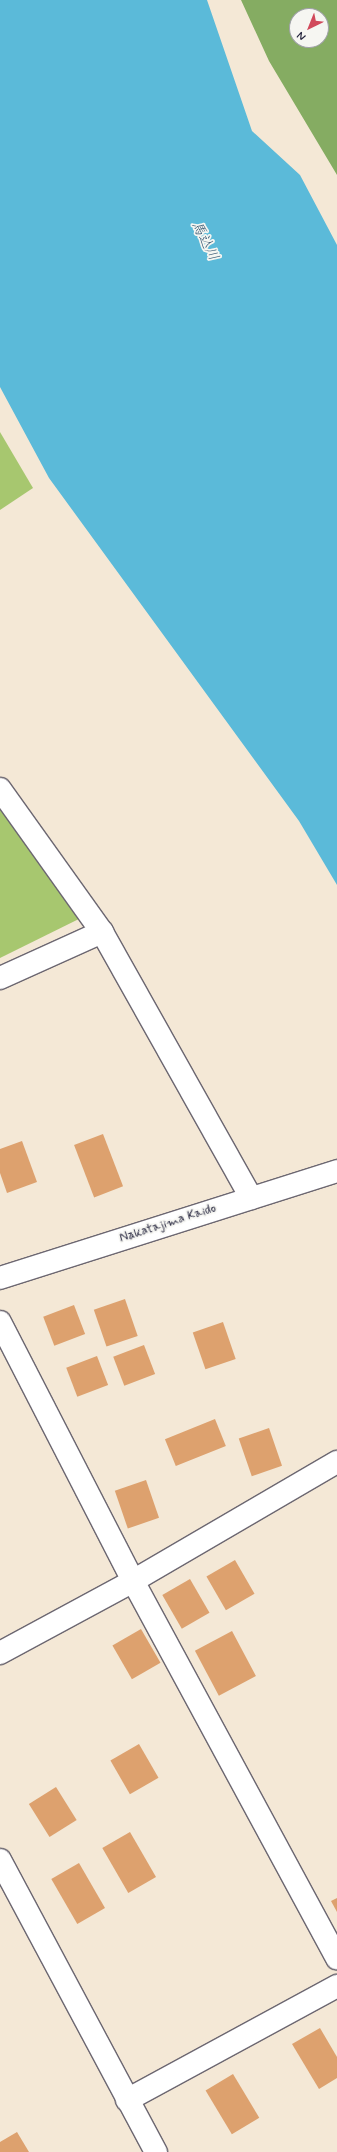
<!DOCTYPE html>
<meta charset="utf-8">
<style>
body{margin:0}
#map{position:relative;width:337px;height:2152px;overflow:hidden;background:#f4e8d6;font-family:Mynerve,"Klee One",sans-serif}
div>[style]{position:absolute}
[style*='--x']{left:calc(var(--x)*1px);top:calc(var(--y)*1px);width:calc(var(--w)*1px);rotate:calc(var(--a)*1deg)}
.green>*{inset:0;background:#a7c76f}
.forest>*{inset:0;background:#85ac62}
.water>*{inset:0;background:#5bbad9}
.building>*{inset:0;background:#dda16e;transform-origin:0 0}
.roads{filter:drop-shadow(1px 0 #6c6771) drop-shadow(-1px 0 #6c6771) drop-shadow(0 1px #6c6771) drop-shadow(0 -1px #6c6771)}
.street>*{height:22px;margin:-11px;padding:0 11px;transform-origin:11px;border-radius:11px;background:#fff}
.secondary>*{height:22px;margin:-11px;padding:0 11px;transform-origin:11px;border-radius:11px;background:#fff}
span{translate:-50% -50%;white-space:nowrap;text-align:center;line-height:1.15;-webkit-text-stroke:3.5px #f6f6f2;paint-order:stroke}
.street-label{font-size:13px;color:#22223b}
.water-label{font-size:14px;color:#365772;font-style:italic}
.north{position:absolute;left:289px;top:8px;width:40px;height:40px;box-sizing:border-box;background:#f6f6f2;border:1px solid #a1a1a9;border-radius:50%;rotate:223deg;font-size:11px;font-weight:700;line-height:16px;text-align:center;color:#22223b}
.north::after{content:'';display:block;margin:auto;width:14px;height:18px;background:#d1495b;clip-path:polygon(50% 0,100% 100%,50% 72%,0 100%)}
</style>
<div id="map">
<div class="green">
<i style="clip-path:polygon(0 432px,33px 488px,0 510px)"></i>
<i style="clip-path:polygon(0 787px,89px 914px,0 958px)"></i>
</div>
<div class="forest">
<i style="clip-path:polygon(evenodd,241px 0,337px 0,337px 175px,269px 61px,241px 0,297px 16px,321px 16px,321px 40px,297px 40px,297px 16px)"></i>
</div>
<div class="water">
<i style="clip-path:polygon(0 0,207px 0,252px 131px,300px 175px,337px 245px,337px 885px,299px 821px,49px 478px,0 387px)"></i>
</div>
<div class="building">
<i style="left:103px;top:1134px;width:56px;height:31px;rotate:69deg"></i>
<i style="clip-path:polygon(22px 1141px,37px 1182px,7px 1193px,0 1173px,0 1149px)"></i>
<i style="left:125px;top:1299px;width:39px;height:33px;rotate:71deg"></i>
<i style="left:74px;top:1305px;width:31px;height:33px;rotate:69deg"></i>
<i style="left:223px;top:1322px;width:39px;height:32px;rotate:71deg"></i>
<i style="left:144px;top:1345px;width:31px;height:33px;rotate:69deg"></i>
<i style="left:97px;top:1356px;width:31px;height:33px;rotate:69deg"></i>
<i style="left:215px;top:1419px;width:29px;height:54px;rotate:68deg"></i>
<i style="left:269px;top:1428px;width:40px;height:32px;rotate:71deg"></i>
<i style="left:146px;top:1480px;width:40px;height:33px;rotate:71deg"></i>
<i style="left:235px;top:1560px;width:39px;height:33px;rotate:60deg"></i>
<i style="left:190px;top:1579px;width:39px;height:32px;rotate:60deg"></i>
<i style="left:141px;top:1629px;width:39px;height:33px;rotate:60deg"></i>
<i style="left:232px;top:1631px;width:51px;height:42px;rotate:62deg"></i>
<i style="left:139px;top:1744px;width:39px;height:33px;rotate:60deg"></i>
<i style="left:56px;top:1787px;width:39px;height:32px;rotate:58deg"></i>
<i style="left:130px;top:1832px;width:52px;height:32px;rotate:60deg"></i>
<i style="left:79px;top:1863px;width:52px;height:32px;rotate:60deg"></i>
<i style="clip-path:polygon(337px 1898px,337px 1912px,331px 1901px)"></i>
<i style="clip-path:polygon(320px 2028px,337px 2057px,337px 2078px,319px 2089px,292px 2044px)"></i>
<i style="left:233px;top:2074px;width:51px;height:32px;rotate:59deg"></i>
<i style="clip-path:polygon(17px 2132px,29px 2152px,0 2152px,0 2142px)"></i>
</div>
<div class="roads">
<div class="street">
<i style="--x:0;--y:789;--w:176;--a:54.5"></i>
<i style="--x:102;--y:932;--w:305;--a:60.7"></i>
<i style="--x:0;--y:978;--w:112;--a:-24.3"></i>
<i style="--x:0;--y:1322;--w:291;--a:62.8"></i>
<i style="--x:133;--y:1581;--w:429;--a:61.6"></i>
<i style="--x:0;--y:1653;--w:151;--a:-28.4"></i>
<i style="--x:133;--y:1581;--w:236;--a:-30.3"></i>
<i style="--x:0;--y:1860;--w:331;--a:61.9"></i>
<i style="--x:127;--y:2100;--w:239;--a:-28.5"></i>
</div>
<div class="secondary">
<i style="--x:0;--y:1278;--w:354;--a:-17.6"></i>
</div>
</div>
<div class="street-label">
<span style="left:168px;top:1224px;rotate:-18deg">Nakatajima Kaido</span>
</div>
<div class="water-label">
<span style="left:205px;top:241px;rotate:63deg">馬込川</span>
</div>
<div class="north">N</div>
</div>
